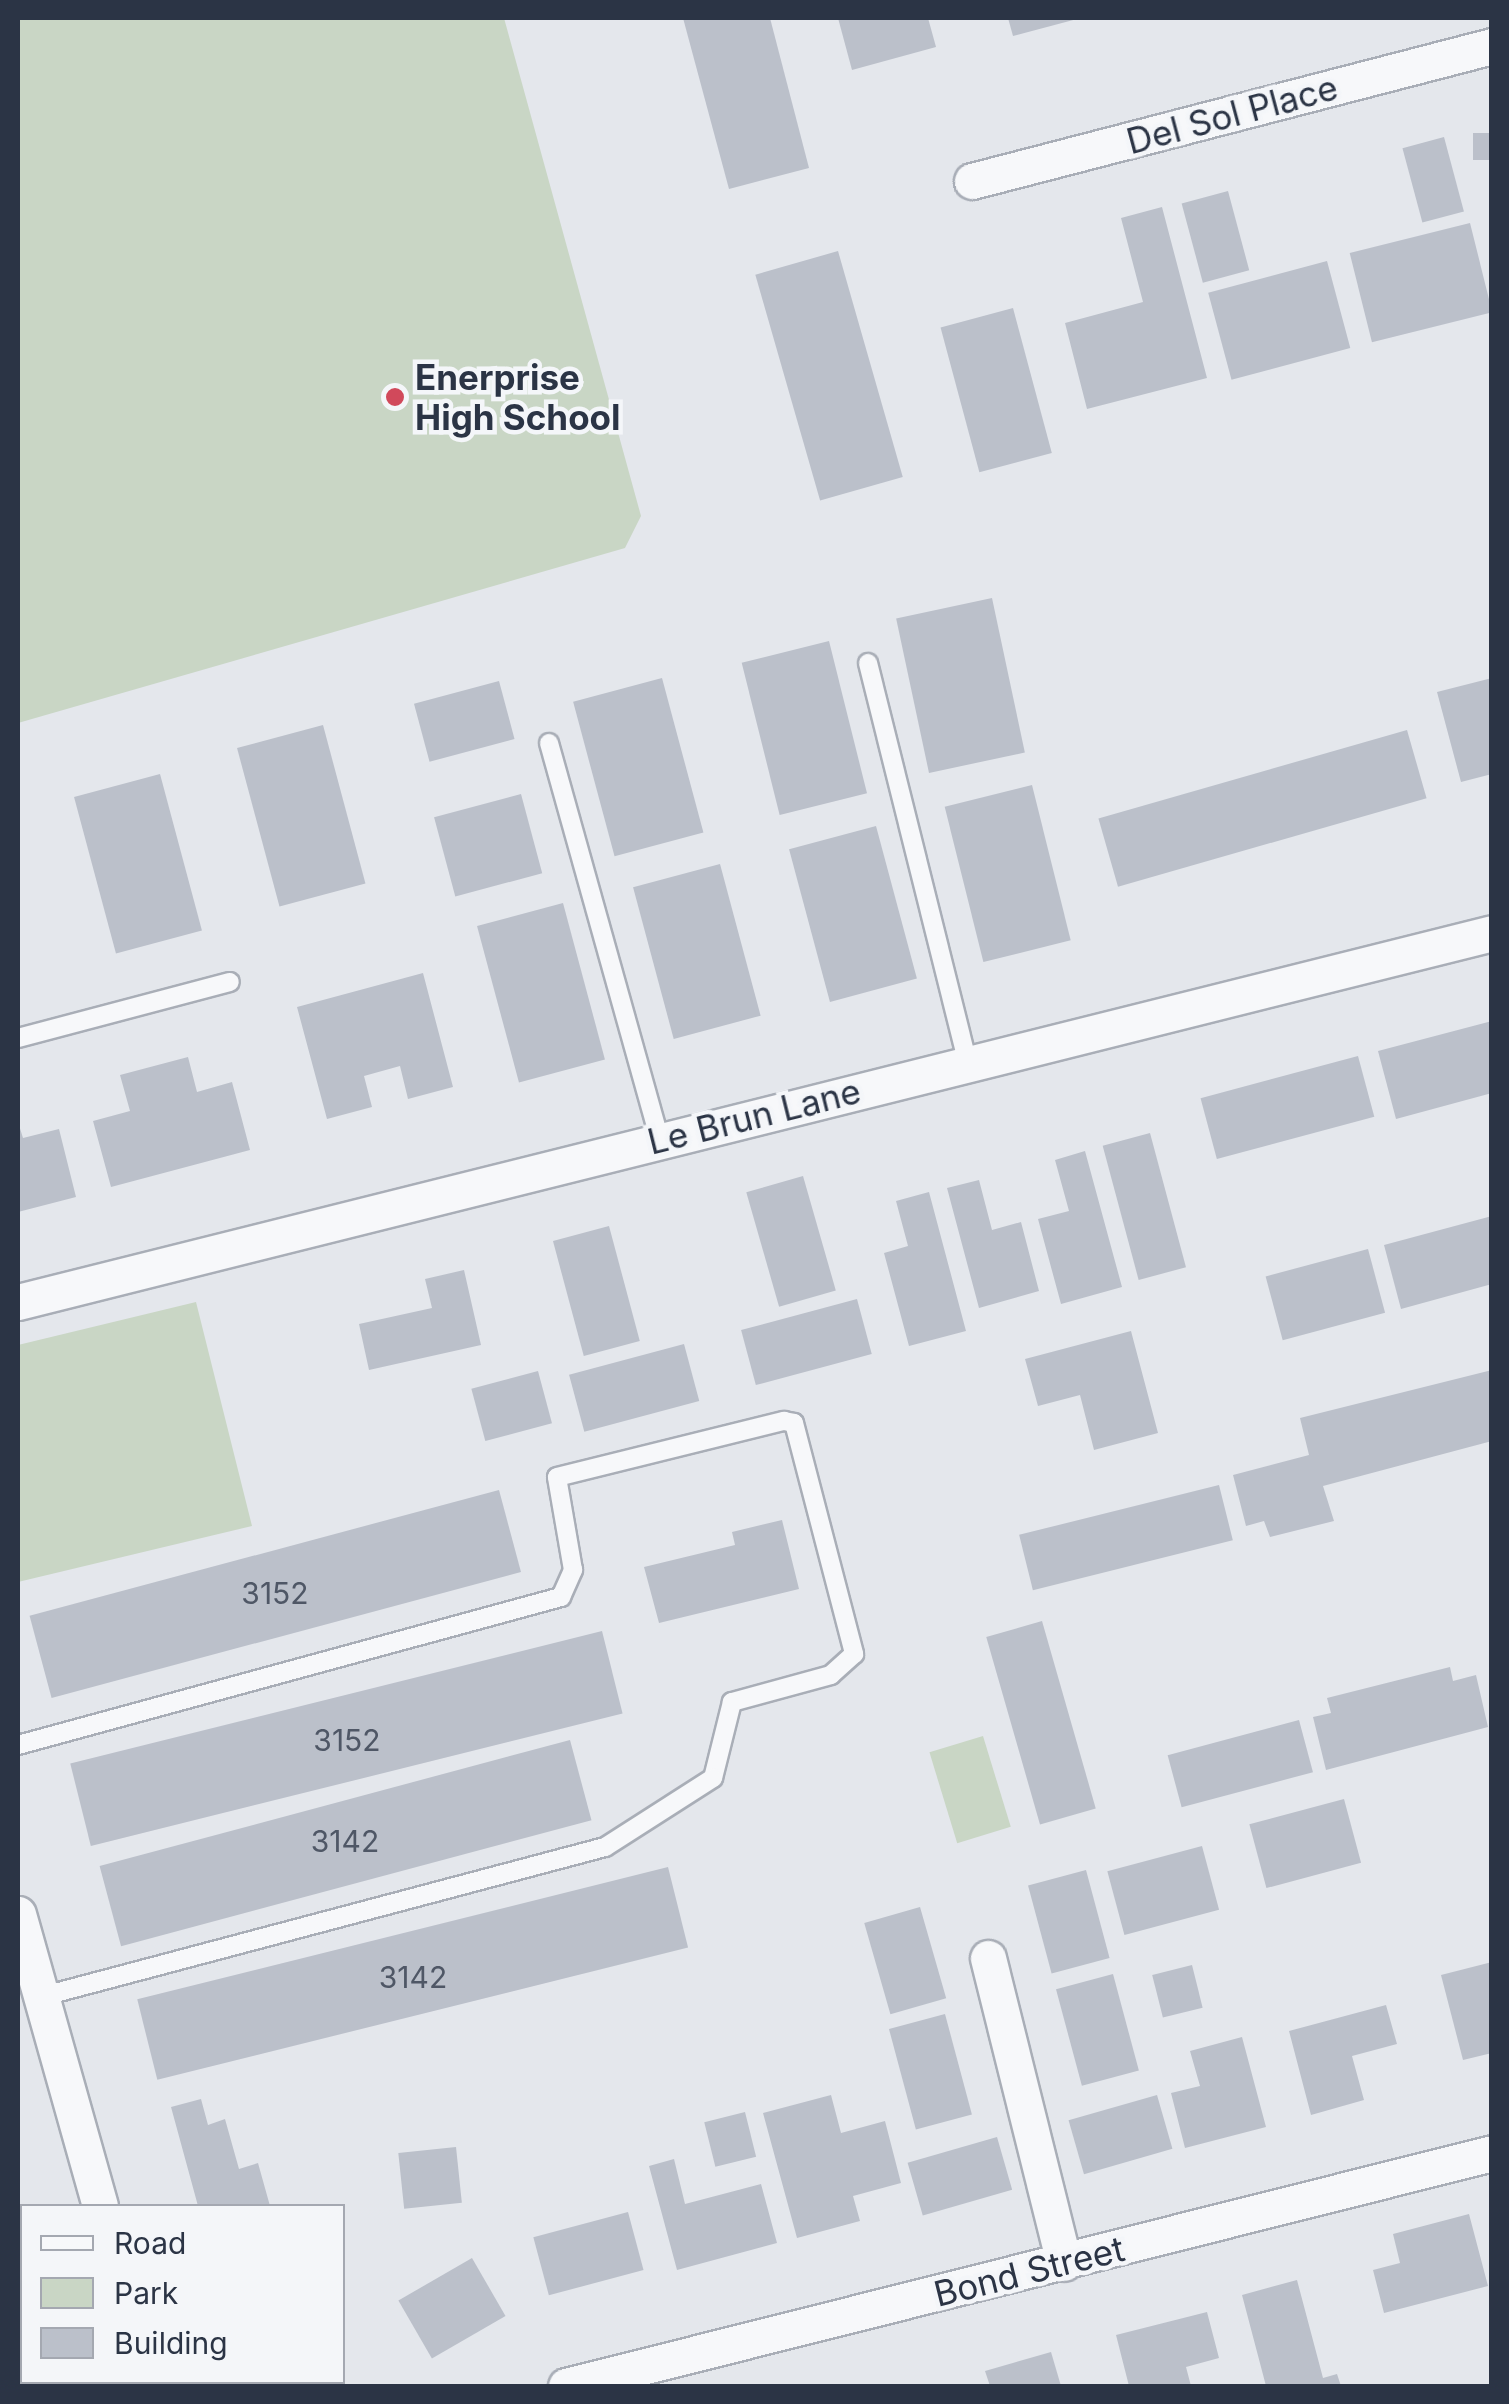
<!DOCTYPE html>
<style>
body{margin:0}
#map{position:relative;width:1509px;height:2404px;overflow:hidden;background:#e4e7ec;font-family:Inter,sans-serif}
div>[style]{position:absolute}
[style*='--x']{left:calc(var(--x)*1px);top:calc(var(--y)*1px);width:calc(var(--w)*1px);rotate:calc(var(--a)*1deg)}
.green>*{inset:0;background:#c9d6c5;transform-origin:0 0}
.building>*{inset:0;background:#bbc0ca;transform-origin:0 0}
.roads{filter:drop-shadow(2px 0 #a9aeb7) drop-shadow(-2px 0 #a9aeb7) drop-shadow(0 2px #a9aeb7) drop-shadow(0 -2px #a9aeb7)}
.service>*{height:18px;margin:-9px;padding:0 9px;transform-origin:9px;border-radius:9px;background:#f7f8fa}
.minor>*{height:35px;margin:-17.5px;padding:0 17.5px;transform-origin:17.5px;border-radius:17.5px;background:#f7f8fa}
.dots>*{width:28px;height:28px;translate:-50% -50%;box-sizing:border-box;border:5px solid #f4f6f9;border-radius:50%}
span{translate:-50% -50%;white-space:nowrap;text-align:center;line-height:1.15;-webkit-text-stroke:9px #f4f6f9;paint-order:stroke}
.number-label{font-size:30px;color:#4f5766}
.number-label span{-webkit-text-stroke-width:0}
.street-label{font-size:35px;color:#2b3445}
.poi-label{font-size:35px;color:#2b3445;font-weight:700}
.left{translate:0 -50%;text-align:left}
.frame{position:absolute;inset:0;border:20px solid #2b3445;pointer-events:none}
.legend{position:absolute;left:20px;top:2204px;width:325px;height:180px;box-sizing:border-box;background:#f4f6f9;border:2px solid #a4a8b1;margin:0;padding:12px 18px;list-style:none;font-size:30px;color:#2b3445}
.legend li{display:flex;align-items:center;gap:20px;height:50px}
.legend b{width:50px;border:2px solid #a4a8b1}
</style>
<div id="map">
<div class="green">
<i style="clip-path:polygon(18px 18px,504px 18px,641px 516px,625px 548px,18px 723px)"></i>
<i style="clip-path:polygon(196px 1302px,252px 1526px,18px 1582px,18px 1345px)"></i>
<i style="left:983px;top:1736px;width:95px;height:56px;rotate:73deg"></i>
</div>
<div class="building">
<i style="clip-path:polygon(683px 18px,770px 18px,809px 168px,729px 189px)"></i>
<i style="clip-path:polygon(838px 18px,928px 18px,936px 47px,852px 70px)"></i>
<i style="clip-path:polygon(1008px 18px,1077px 18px,1077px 19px,1013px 36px)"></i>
<i style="left:1473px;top:133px;width:19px;height:27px"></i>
<i style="left:1444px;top:137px;width:77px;height:43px;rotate:75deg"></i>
<i style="left:1228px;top:191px;width:82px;height:48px;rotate:75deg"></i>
<i style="clip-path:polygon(1162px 207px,1207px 378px,1087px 409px,1065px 323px,1143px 302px,1121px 218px)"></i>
<i style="left:1470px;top:223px;width:92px;height:124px;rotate:76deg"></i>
<i style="left:838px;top:251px;width:235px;height:86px;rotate:74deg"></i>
<i style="left:1327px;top:261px;width:90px;height:123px;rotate:75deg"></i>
<i style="left:1013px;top:308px;width:150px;height:75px;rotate:75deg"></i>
<i style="left:992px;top:598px;width:158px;height:98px;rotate:78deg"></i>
<i style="left:829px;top:641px;width:157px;height:90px;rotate:76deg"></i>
<i style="left:662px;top:678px;width:160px;height:92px;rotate:75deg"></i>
<i style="clip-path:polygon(1492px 678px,1492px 774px,1461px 782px,1437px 692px)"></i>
<i style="left:499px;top:681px;width:60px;height:88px;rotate:75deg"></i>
<i style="left:323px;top:725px;width:164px;height:89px;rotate:75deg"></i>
<i style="left:1407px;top:730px;width:71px;height:321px;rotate:74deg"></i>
<i style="left:160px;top:774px;width:162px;height:89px;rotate:75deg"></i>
<i style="left:1032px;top:785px;width:160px;height:90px;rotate:76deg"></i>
<i style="left:521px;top:794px;width:82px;height:90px;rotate:75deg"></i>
<i style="left:876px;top:826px;width:158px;height:90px;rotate:75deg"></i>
<i style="left:720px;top:864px;width:157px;height:90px;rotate:75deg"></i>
<i style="left:563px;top:903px;width:162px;height:89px;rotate:75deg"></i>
<i style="clip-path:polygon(423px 973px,453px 1087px,408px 1099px,400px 1066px,364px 1076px,372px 1107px,327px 1119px,297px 1007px)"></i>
<i style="clip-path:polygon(1492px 1021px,1492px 1093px,1396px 1119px,1378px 1051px)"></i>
<i style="left:1358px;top:1056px;width:63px;height:163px;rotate:75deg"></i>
<i style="clip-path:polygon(188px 1057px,197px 1092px,232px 1082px,250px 1150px,111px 1187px,93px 1121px,130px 1111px,120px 1075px)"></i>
<i style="clip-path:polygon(18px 1122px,23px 1138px,59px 1129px,76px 1197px,18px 1212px)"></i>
<i style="left:1150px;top:1133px;width:139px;height:49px;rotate:75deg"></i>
<i style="clip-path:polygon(1085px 1151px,1122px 1287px,1061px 1304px,1038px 1219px,1069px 1211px,1055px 1160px)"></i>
<i style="left:803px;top:1176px;width:119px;height:59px;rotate:74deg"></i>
<i style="clip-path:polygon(979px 1180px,992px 1230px,1021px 1222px,1039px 1291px,979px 1308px,947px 1188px)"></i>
<i style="clip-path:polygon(929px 1192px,966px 1331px,909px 1346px,884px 1253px,908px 1246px,896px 1201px)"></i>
<i style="clip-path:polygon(1492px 1216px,1492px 1284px,1401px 1309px,1384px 1245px)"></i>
<i style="left:609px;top:1226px;width:119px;height:58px;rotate:75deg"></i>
<i style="left:1368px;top:1249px;width:66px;height:106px;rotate:75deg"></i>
<i style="clip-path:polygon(464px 1270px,481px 1345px,369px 1370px,359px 1324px,432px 1308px,425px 1279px)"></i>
<i style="left:857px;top:1299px;width:57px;height:120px;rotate:75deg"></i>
<i style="clip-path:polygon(1131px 1331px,1158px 1433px,1094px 1450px,1080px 1395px,1038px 1406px,1025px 1359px)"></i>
<i style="left:684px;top:1344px;width:59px;height:119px;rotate:75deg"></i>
<i style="clip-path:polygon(1492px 1370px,1492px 1441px,1323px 1486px,1334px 1521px,1270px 1537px,1264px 1521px,1246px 1526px,1233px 1475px,1309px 1455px,1300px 1418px)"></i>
<i style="left:538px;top:1371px;width:54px;height:69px;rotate:75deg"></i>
<i style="left:1219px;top:1485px;width:57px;height:206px;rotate:76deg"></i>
<i style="left:499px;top:1490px;width:85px;height:486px;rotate:75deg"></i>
<i style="clip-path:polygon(782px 1520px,799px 1589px,659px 1623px,644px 1567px,735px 1545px,732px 1532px)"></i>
<i style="left:1042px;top:1621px;width:195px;height:58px;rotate:74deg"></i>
<i style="left:602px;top:1631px;width:85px;height:548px;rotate:76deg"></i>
<i style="clip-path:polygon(1450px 1667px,1453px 1681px,1476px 1675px,1488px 1727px,1326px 1770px,1313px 1717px,1331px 1713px,1327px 1698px)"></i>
<i style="left:1299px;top:1720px;width:54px;height:136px;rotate:75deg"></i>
<i style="left:570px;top:1740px;width:83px;height:487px;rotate:75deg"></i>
<i style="left:1344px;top:1799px;width:66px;height:98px;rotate:75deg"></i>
<i style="left:1202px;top:1846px;width:66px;height:98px;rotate:75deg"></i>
<i style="left:668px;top:1867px;width:83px;height:547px;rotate:76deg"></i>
<i style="left:1086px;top:1870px;width:91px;height:60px;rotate:75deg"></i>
<i style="left:920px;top:1907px;width:95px;height:58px;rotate:74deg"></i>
<i style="clip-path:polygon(1492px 1962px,1492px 2053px,1463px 2060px,1441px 1975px)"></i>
<i style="left:1192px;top:1965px;width:44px;height:41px;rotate:76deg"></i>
<i style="left:1113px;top:1974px;width:100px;height:59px;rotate:75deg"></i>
<i style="clip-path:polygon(1386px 2005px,1397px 2044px,1352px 2056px,1364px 2100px,1311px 2115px,1289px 2031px)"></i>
<i style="left:945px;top:2014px;width:104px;height:58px;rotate:75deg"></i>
<i style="clip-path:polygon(1242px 2037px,1266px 2127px,1185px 2148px,1171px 2093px,1200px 2086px,1190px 2051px)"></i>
<i style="clip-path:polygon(831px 2095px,841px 2133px,885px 2121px,901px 2183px,853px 2196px,860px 2221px,797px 2238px,763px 2113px)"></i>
<i style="left:1157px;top:2095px;width:56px;height:92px;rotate:74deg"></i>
<i style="clip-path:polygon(201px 2099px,208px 2125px,225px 2119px,239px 2169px,258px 2163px,270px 2206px,198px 2206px,171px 2107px)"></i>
<i style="left:745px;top:2112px;width:46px;height:42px;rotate:76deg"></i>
<i style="left:997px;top:2137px;width:55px;height:93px;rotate:74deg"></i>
<i style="left:456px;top:2147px;width:56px;height:58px;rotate:84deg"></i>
<i style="clip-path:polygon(674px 2159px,685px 2204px,761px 2184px,777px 2243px,677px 2270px,649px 2166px)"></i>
<i style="left:628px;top:2212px;width:60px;height:98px;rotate:75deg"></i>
<i style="clip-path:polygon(1469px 2214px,1488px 2286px,1384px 2313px,1373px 2270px,1400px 2263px,1393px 2234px)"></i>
<i style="left:472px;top:2258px;width:67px;height:85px;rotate:60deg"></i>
<i style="clip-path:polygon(1297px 2280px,1323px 2378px,1337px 2374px,1341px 2386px,1266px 2386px,1242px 2295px)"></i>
<i style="clip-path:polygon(1207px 2312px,1219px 2358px,1186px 2367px,1191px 2386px,1129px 2386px,1116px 2335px)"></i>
<i style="clip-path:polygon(1051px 2352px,1061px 2386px,990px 2386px,985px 2371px)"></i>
</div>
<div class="roads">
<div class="service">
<i style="--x:868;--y:663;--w:413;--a:76"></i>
<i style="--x:549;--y:743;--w:410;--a:74.4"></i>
<i style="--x:18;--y:1038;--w:219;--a:-14.8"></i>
<i style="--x:18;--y:1745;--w:563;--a:-15.25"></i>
<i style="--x:561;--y:1597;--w:30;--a:-66"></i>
<i style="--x:573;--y:1570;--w:94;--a:-99.8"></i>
<i style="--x:557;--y:1477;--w:234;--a:-13.9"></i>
<i style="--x:784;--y:1421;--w:10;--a:11"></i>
<i style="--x:794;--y:1423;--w:239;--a:75.4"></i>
<i style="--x:854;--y:1654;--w:31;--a:138"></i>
<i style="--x:831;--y:1675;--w:103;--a:164.7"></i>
<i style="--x:732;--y:1702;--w:78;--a:104"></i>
<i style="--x:713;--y:1778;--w:128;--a:147.4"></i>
<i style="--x:605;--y:1847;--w:585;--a:165.13"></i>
<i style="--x:18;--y:2247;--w:4;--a:-27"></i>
</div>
<div class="minor">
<i style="--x:972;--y:181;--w:537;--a:-14.55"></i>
<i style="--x:18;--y:1302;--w:1519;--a:-14.05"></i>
<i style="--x:18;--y:1914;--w:303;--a:74.3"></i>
<i style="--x:988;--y:1958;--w:314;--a:76"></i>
<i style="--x:151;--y:2382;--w:4;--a:76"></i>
<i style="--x:566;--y:2386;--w:955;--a:-14.12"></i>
</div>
</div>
<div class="dots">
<i style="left:395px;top:397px;background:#d1495b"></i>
</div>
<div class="number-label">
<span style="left:275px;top:1593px">3152</span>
<span style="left:347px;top:1740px">3152</span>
<span style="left:345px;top:1841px">3142</span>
<span style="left:413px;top:1977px">3142</span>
</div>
<div class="street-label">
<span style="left:1232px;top:114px;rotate:-15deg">Del Sol Place</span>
<span style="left:754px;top:1116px;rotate:-14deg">Le Brun Lane</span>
<span style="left:1029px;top:2271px;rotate:-14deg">Bond Street</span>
</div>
<div class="poi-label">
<span class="left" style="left:415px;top:397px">Enerprise<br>High School</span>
</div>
<div class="frame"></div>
<ul class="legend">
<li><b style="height:12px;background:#f7f8fa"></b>Road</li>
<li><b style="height:28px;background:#c9d6c5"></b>Park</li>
<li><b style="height:28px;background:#bbc0ca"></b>Building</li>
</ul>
</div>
